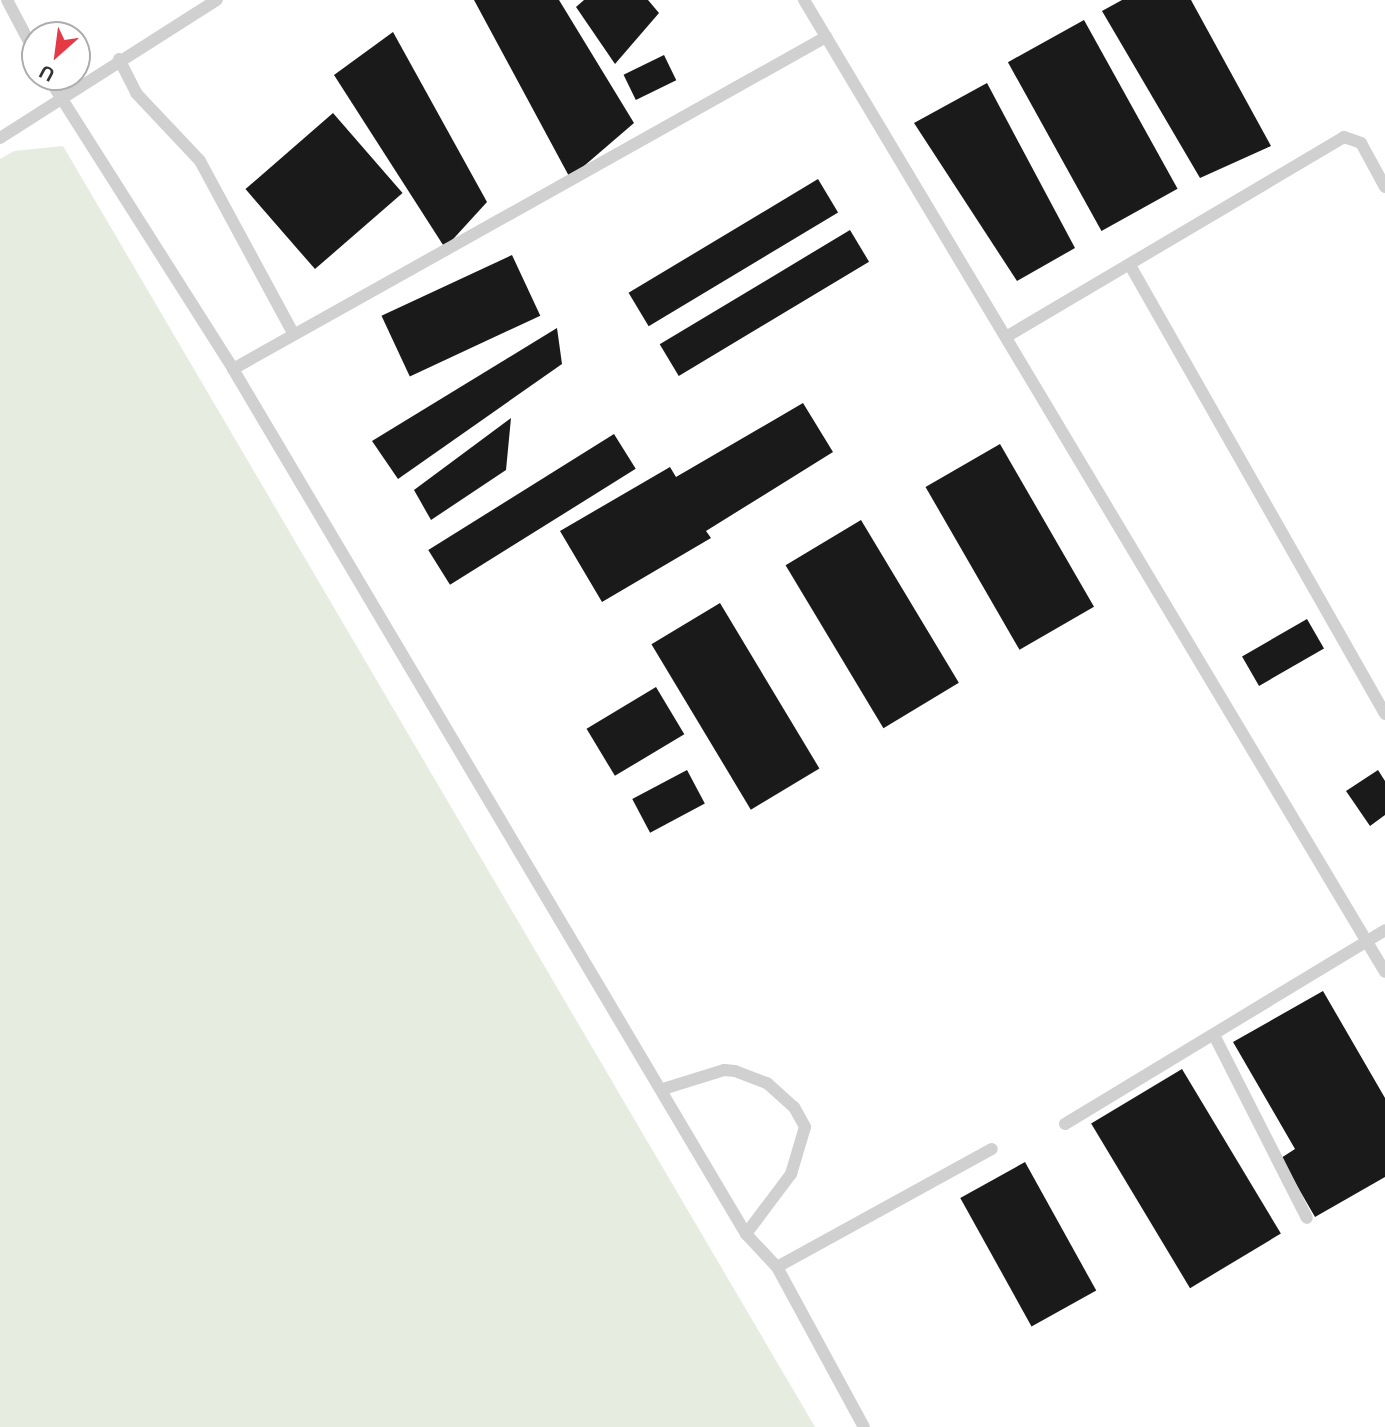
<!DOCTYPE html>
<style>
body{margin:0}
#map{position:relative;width:1385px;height:1427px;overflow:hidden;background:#fff;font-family:Arial,sans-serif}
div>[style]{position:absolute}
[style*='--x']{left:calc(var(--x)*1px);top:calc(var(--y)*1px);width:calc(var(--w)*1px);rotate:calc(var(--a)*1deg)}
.green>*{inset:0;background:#e6ecdf}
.building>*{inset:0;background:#1a1a1a;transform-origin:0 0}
.service>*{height:12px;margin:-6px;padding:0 6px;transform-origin:6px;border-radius:6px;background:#d0d0d0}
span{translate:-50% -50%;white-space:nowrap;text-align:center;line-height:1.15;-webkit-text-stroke:7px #fff;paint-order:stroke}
.north{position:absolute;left:21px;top:21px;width:70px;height:70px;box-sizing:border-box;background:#fff;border:2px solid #adadad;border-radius:50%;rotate:208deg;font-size:19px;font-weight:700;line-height:28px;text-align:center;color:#333}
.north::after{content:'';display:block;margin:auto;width:24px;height:32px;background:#e63946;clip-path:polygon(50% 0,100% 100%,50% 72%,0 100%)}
</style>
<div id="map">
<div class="green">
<i style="clip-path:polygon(63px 146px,815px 1427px,0 1427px,0 159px,14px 151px)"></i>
</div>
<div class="building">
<i style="clip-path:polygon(474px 0,559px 0,634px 123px,570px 178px)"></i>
<i style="clip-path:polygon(584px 0,648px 0,659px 13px,615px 64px,576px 7px)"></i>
<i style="clip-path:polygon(1122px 0,1191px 0,1271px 146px,1200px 178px,1102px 11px)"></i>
<i style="left:1084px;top:20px;width:193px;height:87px;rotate:61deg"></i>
<i style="clip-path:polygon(393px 32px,487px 202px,445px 248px,334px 75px)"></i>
<i style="left:664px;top:55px;width:28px;height:45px;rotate:64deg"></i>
<i style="clip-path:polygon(987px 83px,1075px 248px,1017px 281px,914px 123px)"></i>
<i style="left:333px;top:113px;width:106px;height:116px;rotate:49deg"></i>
<i style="left:818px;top:179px;width:39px;height:221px;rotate:59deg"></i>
<i style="left:850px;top:230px;width:37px;height:222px;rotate:59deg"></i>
<i style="left:512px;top:255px;width:67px;height:144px;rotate:65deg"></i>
<i style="clip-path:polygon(557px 328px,562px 364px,398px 479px,372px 441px)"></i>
<i style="clip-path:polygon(803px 403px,833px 452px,706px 531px,711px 538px,602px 602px,560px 531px,670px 467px,676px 477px)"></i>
<i style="clip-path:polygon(511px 418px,506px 470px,431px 520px,414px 490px)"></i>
<i style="left:614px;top:434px;width:41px;height:219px;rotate:58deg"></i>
<i style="left:1000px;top:444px;width:188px;height:86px;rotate:60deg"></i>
<i style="left:861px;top:520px;width:190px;height:88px;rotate:59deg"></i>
<i style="left:720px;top:603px;width:193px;height:80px;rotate:59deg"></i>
<i style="left:1307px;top:619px;width:34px;height:75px;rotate:60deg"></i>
<i style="left:656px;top:687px;width:55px;height:81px;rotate:59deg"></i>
<i style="left:687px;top:770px;width:38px;height:62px;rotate:62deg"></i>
<i style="clip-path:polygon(1378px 770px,1385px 781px,1385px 815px,1370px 826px,1346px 791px)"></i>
<i style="clip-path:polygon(1323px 991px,1385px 1098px,1385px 1177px,1315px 1217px,1281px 1158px,1295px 1149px,1233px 1042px)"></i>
<i style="left:1182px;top:1069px;width:192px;height:106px;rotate:59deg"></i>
<i style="left:1025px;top:1162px;width:147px;height:74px;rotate:61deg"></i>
</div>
<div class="service">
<i style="--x:7;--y:0;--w:60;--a:62.2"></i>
<i style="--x:804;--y:0;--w:1132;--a:59.13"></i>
<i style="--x:119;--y:59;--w:38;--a:63"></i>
<i style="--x:136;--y:93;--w:93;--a:46.7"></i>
<i style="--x:200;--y:161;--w:196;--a:61.6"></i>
<i style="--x:48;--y:77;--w:346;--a:57.6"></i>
<i style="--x:233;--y:369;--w:1006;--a:59.33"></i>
<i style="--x:746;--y:1234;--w:45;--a:46.8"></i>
<i style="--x:777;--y:1267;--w:182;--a:61.5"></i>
<i style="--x:0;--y:138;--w:257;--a:-32.5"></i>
<i style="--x:1131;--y:267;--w:514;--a:60.39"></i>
<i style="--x:1006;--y:337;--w:393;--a:-30.6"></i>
<i style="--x:1344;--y:137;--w:18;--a:19"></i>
<i style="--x:1361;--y:143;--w:50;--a:61.4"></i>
<i style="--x:233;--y:369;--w:680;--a:-29.24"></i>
<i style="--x:1214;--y:1035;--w:205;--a:63.1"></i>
<i style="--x:663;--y:1089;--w:64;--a:-17.3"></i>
<i style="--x:724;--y:1070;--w:11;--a:5"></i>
<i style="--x:735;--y:1071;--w:34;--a:21"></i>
<i style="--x:767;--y:1083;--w:36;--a:42"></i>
<i style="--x:794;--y:1107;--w:23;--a:61"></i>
<i style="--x:805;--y:1127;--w:49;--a:106.6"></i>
<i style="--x:791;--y:1174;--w:75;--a:126.9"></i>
<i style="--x:1065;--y:1124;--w:374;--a:-31.2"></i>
<i style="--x:777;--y:1267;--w:245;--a:-28.8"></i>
</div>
<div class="north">U</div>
</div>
